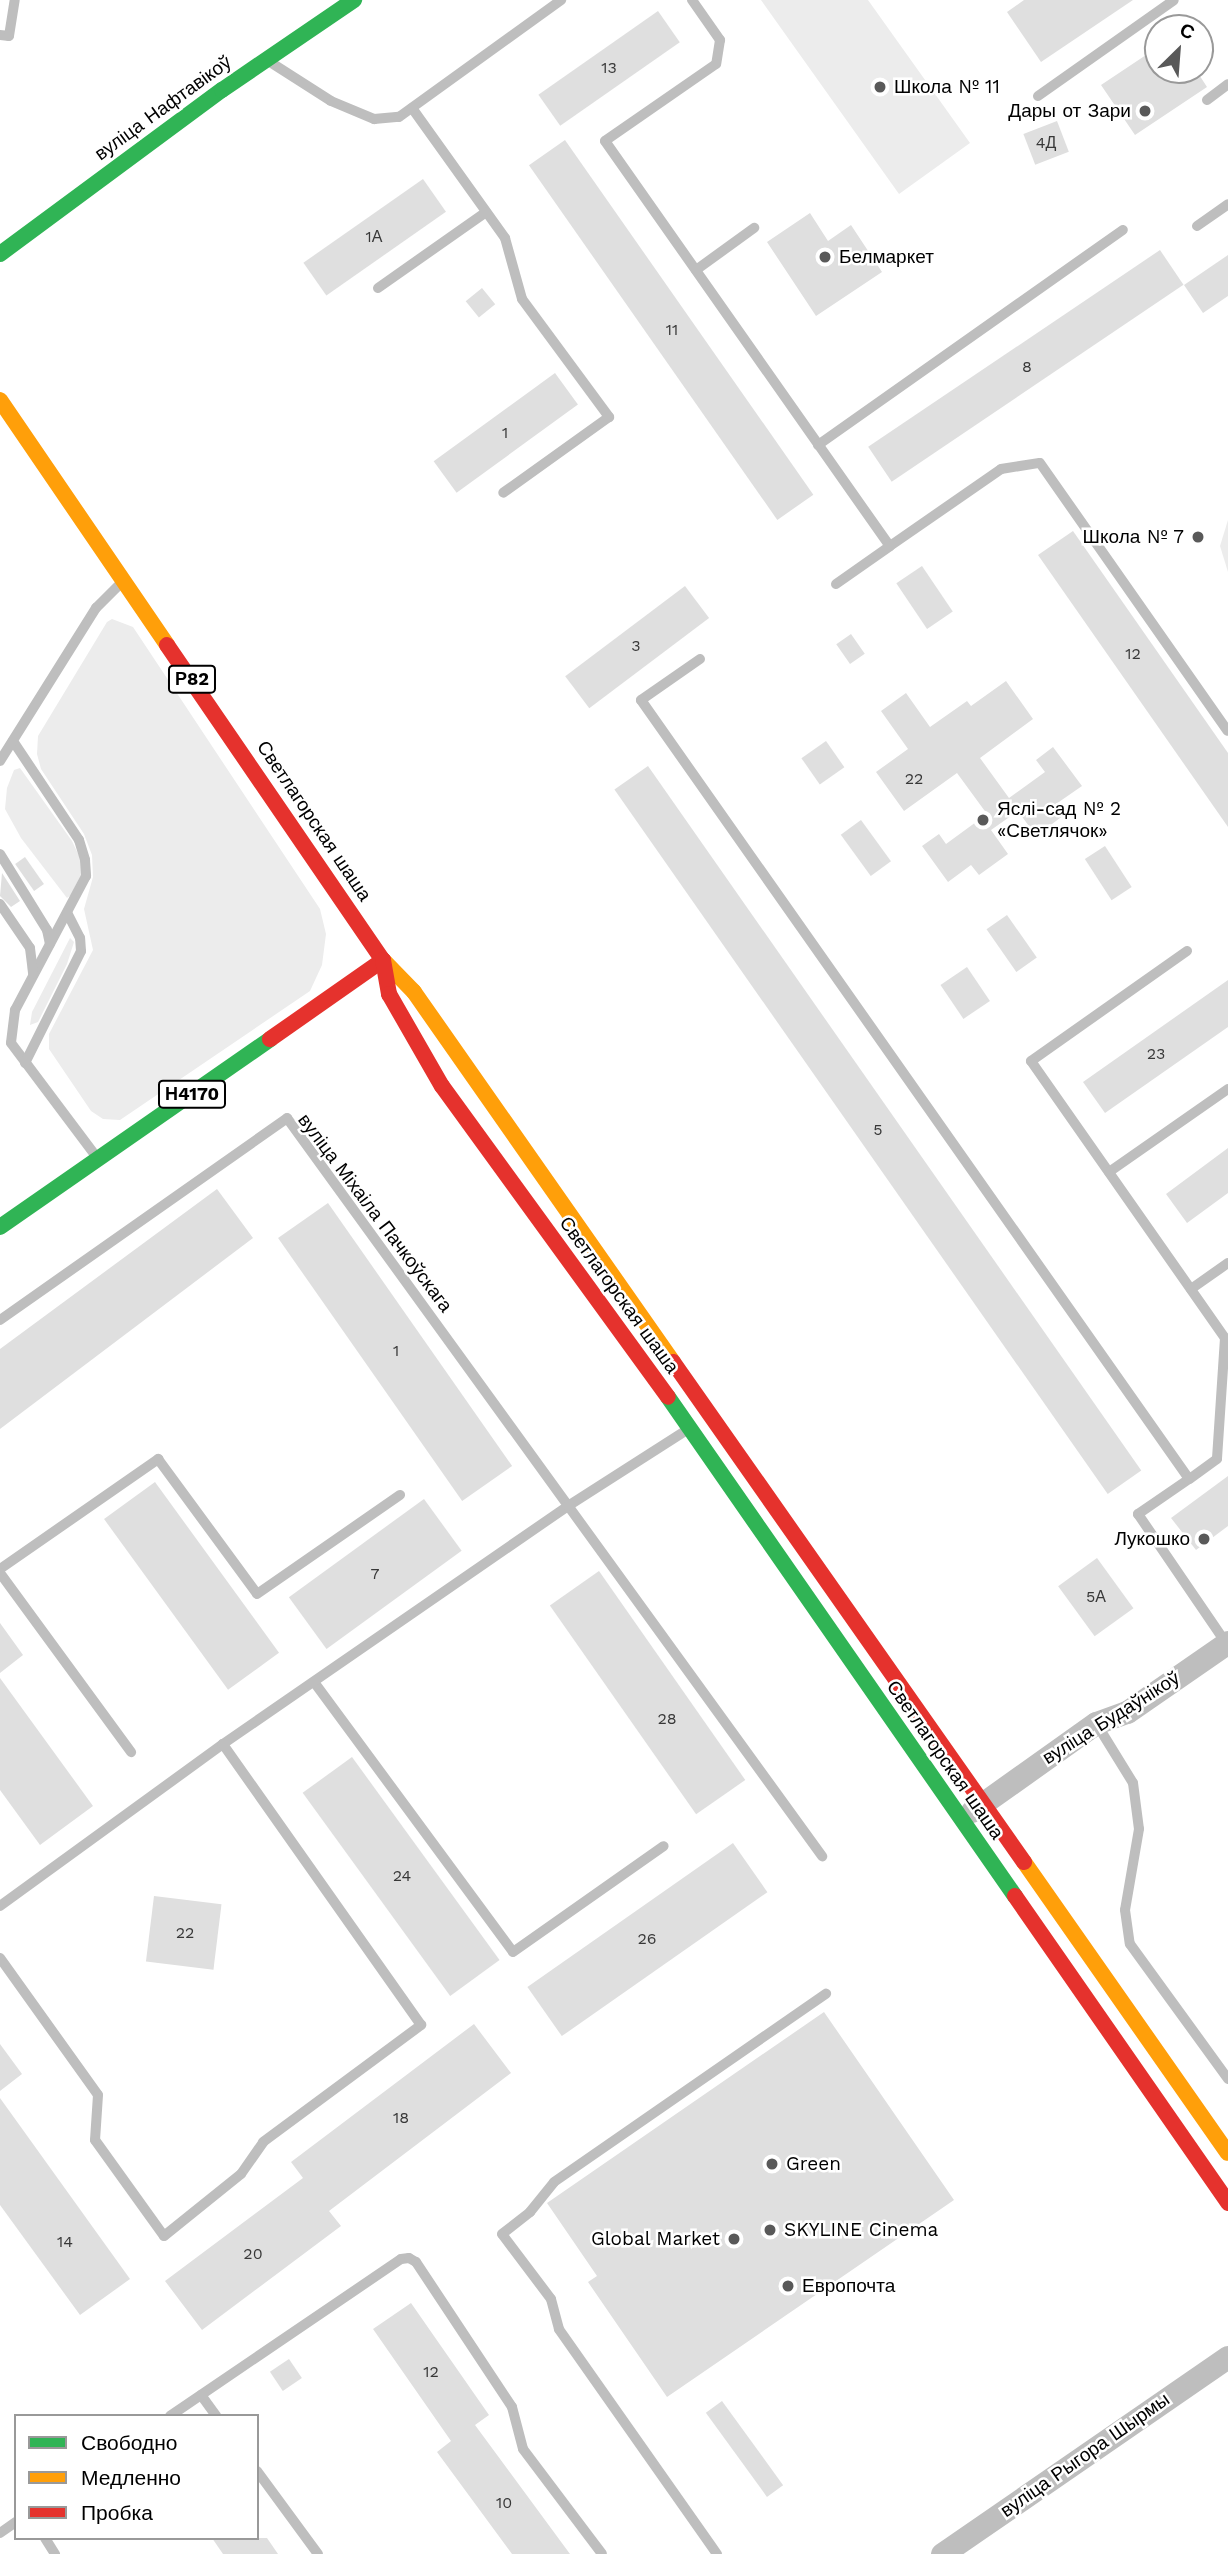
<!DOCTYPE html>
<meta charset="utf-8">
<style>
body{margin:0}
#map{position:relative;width:1228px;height:2554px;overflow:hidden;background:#fff;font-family:"Work Sans",sans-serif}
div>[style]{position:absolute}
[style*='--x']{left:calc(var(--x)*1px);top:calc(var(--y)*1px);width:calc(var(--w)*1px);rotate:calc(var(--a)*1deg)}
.green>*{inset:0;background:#ececec}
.building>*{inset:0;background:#dfdfdf;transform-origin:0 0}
.lane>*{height:10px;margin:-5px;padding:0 5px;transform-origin:5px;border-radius:5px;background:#bebebe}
.street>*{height:23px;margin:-11.5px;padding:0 11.5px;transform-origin:11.5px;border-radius:11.5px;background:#bebebe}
.fast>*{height:16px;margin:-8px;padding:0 8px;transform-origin:8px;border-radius:8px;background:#30b455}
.slow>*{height:16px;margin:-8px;padding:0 8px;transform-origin:8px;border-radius:8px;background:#ff9f0a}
.jam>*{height:16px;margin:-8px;padding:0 8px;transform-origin:8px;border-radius:8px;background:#e5322d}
.dots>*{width:19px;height:19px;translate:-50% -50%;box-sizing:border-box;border:4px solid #fff;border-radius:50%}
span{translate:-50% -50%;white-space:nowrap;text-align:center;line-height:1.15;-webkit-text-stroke:5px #fff;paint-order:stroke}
.number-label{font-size:16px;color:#383838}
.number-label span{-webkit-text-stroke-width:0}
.shield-label span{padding:2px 5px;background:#fff;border:2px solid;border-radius:5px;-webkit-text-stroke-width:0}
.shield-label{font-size:18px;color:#000;font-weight:700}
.poi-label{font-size:19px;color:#000}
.left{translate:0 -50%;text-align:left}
.right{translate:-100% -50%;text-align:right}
.street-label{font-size:19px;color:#000}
.legend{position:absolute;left:14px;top:2414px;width:245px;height:126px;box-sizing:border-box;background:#fff;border:2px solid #999;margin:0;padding:9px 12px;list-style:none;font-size:21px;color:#000}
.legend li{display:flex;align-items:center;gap:14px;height:35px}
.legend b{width:35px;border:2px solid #999}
.north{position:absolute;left:1144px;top:14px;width:70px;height:70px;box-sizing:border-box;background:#fff;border:2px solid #999;border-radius:50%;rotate:25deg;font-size:19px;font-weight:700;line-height:28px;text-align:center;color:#000}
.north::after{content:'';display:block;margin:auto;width:24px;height:32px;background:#595959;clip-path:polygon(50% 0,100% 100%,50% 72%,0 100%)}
</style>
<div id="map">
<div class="green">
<i style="clip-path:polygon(761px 0,868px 0,970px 143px,899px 194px)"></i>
<i style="clip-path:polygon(1228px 520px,1228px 572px,1220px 546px)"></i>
<i style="clip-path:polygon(112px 619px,133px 627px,141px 639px,320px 909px,326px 934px,322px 965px,310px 991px,120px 1120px,103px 1119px,91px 1111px,49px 1049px,49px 1034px,93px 950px,84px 909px,93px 877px,92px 855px,84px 834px,41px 769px,37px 754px,38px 736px,107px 622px)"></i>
<i style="clip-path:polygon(20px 768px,72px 841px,81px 860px,82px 873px,71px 895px,67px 898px,21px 838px,5px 809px,7px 788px,14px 770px)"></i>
<i style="clip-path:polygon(70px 938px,74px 942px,67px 964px,38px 1022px,30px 1025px,32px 1012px)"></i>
</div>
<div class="building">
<i style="clip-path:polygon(1024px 0,1133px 0,1041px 62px,1007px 12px)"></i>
<i style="left:658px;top:11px;width:38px;height:146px;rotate:55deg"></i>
<i style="clip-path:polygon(1158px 47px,1158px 70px,1196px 70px,1207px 87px,1135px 135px,1101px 85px)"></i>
<i style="left:1057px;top:121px;width:33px;height:36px;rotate:69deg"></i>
<i style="left:565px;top:140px;width:433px;height:44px;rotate:55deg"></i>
<i style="left:423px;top:179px;width:40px;height:146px;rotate:55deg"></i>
<i style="clip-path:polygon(810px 213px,828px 241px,851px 225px,882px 272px,816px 316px,767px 242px)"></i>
<i style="left:1160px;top:250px;width:42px;height:352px;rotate:56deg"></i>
<i style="clip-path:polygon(1228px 255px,1228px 296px,1203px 313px,1184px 285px)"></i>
<i style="left:482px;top:288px;width:21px;height:21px;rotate:51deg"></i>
<i style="left:555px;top:373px;width:39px;height:150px;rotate:54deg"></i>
<i style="clip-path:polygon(1073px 531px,1228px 753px,1228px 827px,1038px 555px)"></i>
<i style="left:922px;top:566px;width:55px;height:31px;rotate:56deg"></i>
<i style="left:685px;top:586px;width:40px;height:150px;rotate:53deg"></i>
<i style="left:851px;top:634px;width:24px;height:18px;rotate:55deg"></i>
<i style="clip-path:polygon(1006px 681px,1033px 719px,980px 758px,1009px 798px,1045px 772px,1036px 760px,1053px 747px,1082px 786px,1056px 804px,1064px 815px,1036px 836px,1018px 811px,991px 830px,1008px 854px,979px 875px,971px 865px,948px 882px,922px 846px,939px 834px,946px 844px,987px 814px,957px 773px,904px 811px,876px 772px,908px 749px,881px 711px,906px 693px,930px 727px,967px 701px,971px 706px)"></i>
<i style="left:826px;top:741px;width:32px;height:30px;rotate:55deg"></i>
<i style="left:648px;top:766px;width:860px;height:41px;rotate:55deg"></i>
<i style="left:861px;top:820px;width:51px;height:25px;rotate:54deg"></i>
<i style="left:1105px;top:846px;width:49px;height:24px;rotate:57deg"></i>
<i style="left:25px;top:857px;width:33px;height:12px;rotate:55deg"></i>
<i style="clip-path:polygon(2px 873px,20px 901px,11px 907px,0 896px)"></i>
<i style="left:1007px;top:915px;width:52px;height:25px;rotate:55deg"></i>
<i style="left:967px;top:967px;width:41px;height:32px;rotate:56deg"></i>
<i style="clip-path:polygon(1228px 980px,1228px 1027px,1105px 1113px,1083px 1082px)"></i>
<i style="clip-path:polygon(1228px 1148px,1228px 1193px,1187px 1223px,1166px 1194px)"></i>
<i style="clip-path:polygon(217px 1189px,253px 1238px,0 1429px,0 1349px)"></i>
<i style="left:328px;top:1203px;width:321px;height:61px;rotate:55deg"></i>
<i style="clip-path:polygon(1228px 1476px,1228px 1526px,1196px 1550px,1171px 1518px)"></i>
<i style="left:155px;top:1482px;width:211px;height:63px;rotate:54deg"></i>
<i style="left:424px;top:1499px;width:64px;height:167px;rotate:54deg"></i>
<i style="left:1097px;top:1558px;width:62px;height:48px;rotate:54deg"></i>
<i style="left:599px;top:1571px;width:255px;height:60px;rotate:55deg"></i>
<i style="clip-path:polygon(0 1623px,23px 1655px,0 1673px)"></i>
<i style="clip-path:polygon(0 1678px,93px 1806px,40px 1845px,0 1790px)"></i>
<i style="left:352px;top:1757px;width:251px;height:61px;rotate:54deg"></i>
<i style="left:733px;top:1843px;width:60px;height:251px;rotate:55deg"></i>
<i style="left:154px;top:1896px;width:68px;height:66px;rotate:7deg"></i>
<i style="clip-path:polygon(824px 2012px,954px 2200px,667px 2397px,588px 2282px,597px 2276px,547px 2203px)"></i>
<i style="clip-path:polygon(474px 2024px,511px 2073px,329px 2211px,341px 2226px,202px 2330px,165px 2281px,303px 2178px,291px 2162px)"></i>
<i style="clip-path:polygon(0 2044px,22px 2074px,0 2091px)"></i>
<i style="clip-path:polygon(0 2098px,130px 2279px,80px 2315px,0 2205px)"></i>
<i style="clip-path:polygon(411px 2303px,489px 2415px,475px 2425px,570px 2554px,512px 2554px,437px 2452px,451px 2441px,373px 2329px)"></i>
<i style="left:289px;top:2359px;width:23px;height:23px;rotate:56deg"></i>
<i style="left:722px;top:2401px;width:104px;height:20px;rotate:54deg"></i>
<i style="clip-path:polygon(212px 2538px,267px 2538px,278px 2554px,223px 2554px)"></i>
</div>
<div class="lane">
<i style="--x:692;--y:0;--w:49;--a:55"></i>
<i style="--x:720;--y:40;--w:24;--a:99"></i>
<i style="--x:716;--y:64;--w:135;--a:145.3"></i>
<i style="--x:605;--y:141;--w:495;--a:54.9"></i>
<i style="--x:890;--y:546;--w:135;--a:-34.7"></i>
<i style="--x:1001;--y:469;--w:39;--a:-9"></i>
<i style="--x:1040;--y:463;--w:327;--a:55"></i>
<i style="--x:0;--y:35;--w:9;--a:6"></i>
<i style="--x:9;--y:36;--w:36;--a:-81"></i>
<i style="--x:270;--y:62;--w:72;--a:32.6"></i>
<i style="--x:331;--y:101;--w:47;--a:22.7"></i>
<i style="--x:374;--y:119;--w:25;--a:-5"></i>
<i style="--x:399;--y:117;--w:200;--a:-35.8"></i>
<i style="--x:1038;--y:96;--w:166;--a:-35.2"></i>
<i style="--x:1207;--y:100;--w:26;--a:-37"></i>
<i style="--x:412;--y:108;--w:160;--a:54.4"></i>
<i style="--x:505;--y:238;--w:63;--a:74.4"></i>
<i style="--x:522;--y:299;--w:147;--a:53.6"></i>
<i style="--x:609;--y:417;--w:130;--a:144.4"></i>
<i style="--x:1197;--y:226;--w:38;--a:-35"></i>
<i style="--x:696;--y:270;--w:72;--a:-35.9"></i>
<i style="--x:378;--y:288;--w:132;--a:-35.1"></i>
<i style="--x:818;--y:445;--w:373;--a:-35.2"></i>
<i style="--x:836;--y:584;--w:66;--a:-35.1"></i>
<i style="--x:700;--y:659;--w:72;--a:145.2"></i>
<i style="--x:641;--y:700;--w:952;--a:54.87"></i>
<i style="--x:1189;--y:1479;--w:62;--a:145.5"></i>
<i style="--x:1138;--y:1514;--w:156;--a:55.7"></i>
<i style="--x:13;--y:741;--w:119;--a:56.3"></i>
<i style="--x:79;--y:840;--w:21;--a:73"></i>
<i style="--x:85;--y:860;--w:16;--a:86"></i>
<i style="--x:86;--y:876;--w:152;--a:117.9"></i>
<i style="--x:15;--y:1010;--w:33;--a:97"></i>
<i style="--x:11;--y:1043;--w:140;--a:53.1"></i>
<i style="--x:0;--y:761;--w:181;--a:-57.9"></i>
<i style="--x:96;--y:608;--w:34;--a:-45"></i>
<i style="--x:0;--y:854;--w:89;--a:58.3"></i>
<i style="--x:47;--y:930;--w:14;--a:78"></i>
<i style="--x:0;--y:904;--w:53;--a:55.7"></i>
<i style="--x:30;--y:948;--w:26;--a:83"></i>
<i style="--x:1187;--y:951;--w:191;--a:144.8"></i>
<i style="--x:1031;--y:1061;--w:338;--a:55"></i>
<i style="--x:1225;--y:1338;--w:121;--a:93.8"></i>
<i style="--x:1217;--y:1459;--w:34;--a:144"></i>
<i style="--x:25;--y:1063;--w:125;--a:-63.4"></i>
<i style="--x:81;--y:951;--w:13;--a:-94"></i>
<i style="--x:80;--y:938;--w:28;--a:-117"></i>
<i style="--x:1109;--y:1172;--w:145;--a:-34.9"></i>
<i style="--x:1191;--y:1289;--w:45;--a:-35.1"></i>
<i style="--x:0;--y:1320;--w:351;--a:-35.1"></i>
<i style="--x:287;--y:1118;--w:912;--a:54.06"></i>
<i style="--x:0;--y:1569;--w:193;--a:-34.8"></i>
<i style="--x:158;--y:1459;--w:167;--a:53.7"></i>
<i style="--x:257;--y:1594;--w:174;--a:-34.7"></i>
<i style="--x:0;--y:1573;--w:222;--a:53.8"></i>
<i style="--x:314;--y:1682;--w:335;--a:53.6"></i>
<i style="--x:513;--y:1952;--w:184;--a:-35.1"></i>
<i style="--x:1096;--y:1723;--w:70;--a:58.3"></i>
<i style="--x:1133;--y:1783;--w:46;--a:82.6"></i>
<i style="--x:1139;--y:1829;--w:82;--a:99.8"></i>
<i style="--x:1125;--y:1910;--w:34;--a:82"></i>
<i style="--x:1130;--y:1944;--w:167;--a:54"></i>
<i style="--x:0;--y:1906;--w:276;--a:-36"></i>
<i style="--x:223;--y:1744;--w:419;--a:-34.6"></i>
<i style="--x:568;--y:1506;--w:141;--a:-32.6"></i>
<i style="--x:0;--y:1958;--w:168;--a:54.4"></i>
<i style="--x:98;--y:2095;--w:45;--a:93.8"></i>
<i style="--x:95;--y:2140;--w:118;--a:54.3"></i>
<i style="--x:164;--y:2236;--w:99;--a:-38.8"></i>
<i style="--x:241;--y:2174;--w:39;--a:-55"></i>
<i style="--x:263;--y:2142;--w:197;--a:-36.5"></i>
<i style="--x:421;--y:2025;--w:344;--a:-125.2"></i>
<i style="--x:201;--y:2395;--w:26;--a:54"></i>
<i style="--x:170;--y:2416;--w:279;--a:-34.2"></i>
<i style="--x:401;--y:2259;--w:8;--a:-7"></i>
<i style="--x:409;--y:2258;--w:8;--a:30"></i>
<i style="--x:416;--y:2262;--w:174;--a:56.5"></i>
<i style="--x:512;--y:2407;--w:43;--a:75.3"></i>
<i style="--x:523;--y:2449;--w:131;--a:53"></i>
<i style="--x:257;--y:2471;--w:103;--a:53.7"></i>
<i style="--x:0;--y:2533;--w:19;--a:-35"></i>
<i style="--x:45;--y:2538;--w:19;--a:58"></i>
<i style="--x:717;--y:2554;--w:275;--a:-125.1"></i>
<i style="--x:559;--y:2329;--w:31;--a:-105"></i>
<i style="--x:551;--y:2299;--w:81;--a:-127"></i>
<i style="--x:502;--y:2234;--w:36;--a:-38"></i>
<i style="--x:530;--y:2212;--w:38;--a:-51"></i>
<i style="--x:554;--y:2182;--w:331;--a:-34.7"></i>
</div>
<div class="street">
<i style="--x:972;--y:1811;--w:152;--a:-35.4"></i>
<i style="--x:1096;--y:1723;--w:33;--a:-20"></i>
<i style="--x:1127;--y:1712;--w:123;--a:-34.7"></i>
<i style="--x:942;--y:2554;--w:347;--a:-34.6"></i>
</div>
<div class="fast">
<i style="--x:0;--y:254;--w:276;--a:-36.5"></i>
<i style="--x:222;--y:90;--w:160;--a:-34.3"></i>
<i style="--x:0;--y:1227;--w:329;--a:-34.8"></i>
<i style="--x:668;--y:1397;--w:608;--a:55.19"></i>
</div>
<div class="slow">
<i style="--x:0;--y:400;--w:297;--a:55.7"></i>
<i style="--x:384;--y:961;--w:43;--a:45.9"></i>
<i style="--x:414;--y:992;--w:452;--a:55"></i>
<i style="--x:1024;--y:1862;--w:355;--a:55"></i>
</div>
<div class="jam">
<i style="--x:167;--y:645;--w:382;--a:55.6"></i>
<i style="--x:383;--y:960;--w:138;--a:145"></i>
<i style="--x:383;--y:960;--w:35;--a:80"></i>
<i style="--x:389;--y:994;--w:106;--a:60.1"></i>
<i style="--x:442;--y:1086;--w:384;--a:54"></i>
<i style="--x:673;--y:1362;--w:611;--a:54.93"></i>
<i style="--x:1015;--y:1896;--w:374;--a:55.2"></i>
</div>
<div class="dots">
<i style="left:880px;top:87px;background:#595959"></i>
<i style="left:1145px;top:111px;background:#595959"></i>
<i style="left:825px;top:257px;background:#595959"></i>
<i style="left:1198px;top:537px;background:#595959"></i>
<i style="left:983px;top:820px;background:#595959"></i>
<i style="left:1204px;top:1539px;background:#595959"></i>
<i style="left:772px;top:2164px;background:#595959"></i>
<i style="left:770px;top:2230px;background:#595959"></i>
<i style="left:734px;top:2239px;background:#595959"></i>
<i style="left:788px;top:2286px;background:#595959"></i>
</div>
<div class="number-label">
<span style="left:609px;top:68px">13</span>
<span style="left:1046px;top:143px">4Д</span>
<span style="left:374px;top:237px">1А</span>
<span style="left:672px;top:330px">11</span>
<span style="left:1027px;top:367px">8</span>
<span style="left:505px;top:433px">1</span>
<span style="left:636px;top:646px">3</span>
<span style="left:1133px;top:654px">12</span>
<span style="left:914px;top:779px">22</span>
<span style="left:1156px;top:1054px">23</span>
<span style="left:878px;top:1130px">5</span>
<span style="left:396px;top:1351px">1</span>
<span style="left:375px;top:1574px">7</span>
<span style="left:1096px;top:1597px">5А</span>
<span style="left:667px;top:1719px">28</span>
<span style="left:402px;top:1876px">24</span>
<span style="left:185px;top:1933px">22</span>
<span style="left:647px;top:1939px">26</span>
<span style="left:401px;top:2118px">18</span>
<span style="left:65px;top:2242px">14</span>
<span style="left:253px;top:2254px">20</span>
<span style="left:431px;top:2372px">12</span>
<span style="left:504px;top:2503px">10</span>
</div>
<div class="shield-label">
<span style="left:192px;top:679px">Р82</span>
<span style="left:192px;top:1094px">Н4170</span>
</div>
<div class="poi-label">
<span class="left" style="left:894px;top:87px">Школа № 11</span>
<span class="right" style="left:1131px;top:111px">Дары от Зари</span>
<span class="left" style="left:839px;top:257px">Белмаркет</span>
<span class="right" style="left:1184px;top:537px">Школа № 7</span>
<span class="left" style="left:997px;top:820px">Яслі-сад № 2<br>«Светлячок»</span>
<span class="right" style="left:1190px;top:1539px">Лукошко</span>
<span class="left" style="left:786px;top:2164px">Green</span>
<span class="left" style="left:784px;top:2230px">SKYLINE Cinema</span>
<span class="right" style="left:720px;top:2239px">Global Market</span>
<span class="left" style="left:802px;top:2286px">Европочта</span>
</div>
<div class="street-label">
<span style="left:163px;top:108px;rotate:-36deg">вуліца Нафтавікоў</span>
<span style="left:314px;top:821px;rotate:56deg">Светлагорская шаша</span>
<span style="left:375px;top:1213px;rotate:53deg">вуліца Міхаіла Пачкоўскага</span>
<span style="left:619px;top:1295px;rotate:54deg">Светлагорская шаша</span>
<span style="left:1111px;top:1718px;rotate:-32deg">вуліца Будаўнікоў</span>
<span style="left:945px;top:1760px;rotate:55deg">Светлагорская шаша</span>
<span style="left:1085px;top:2455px;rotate:-35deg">вуліца Рыгора Шырмы</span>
</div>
<ul class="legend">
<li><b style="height:9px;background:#30b455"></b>Свободно</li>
<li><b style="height:9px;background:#ff9f0a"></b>Медленно</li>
<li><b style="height:9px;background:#e5322d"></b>Пробка</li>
</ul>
<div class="north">С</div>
</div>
